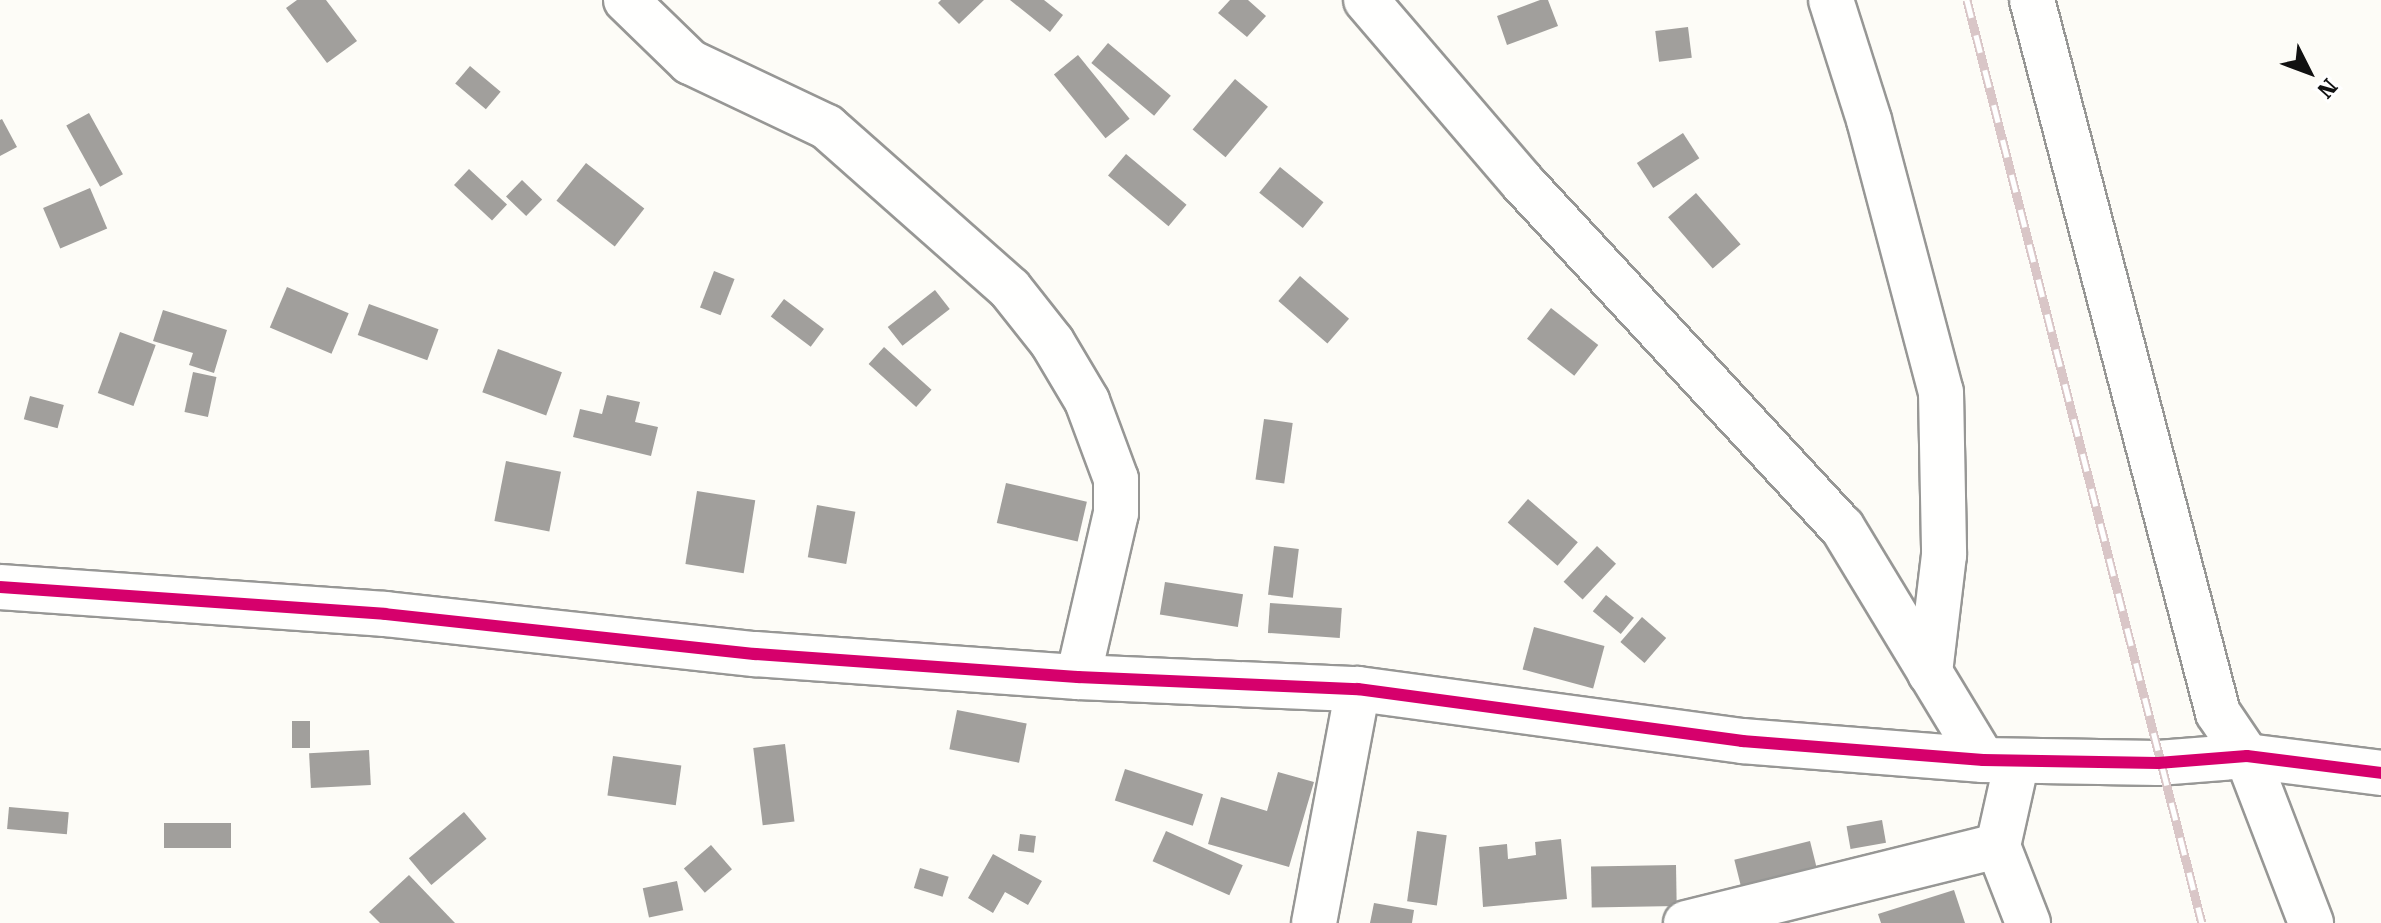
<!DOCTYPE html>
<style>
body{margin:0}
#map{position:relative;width:2381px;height:923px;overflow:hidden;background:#fdfcf7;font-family:"Roboto Serif",serif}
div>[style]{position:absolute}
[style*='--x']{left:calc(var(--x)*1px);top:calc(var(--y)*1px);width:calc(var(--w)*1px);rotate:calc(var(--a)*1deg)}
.building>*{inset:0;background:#a19f9c;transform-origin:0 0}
.roads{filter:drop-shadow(2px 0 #979795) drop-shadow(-2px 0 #979795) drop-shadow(0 2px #979795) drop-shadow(0 -2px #979795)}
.street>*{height:44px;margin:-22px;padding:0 22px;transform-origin:22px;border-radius:22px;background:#fffffe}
.rail>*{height:9px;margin-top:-4.5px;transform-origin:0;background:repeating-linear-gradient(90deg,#fff 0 18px,#d9c6c7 0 36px);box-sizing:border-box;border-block:2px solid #d9c6c7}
.cycleway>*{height:12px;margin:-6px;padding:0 6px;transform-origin:6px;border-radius:6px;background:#d6006c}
span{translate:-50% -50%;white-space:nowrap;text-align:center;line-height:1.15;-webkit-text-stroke:8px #fff;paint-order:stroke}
.north{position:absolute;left:2269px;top:32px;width:80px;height:80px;-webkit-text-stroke:6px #fff;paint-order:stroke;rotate:132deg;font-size:22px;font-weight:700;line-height:32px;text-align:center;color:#111}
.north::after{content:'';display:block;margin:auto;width:28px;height:36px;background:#111;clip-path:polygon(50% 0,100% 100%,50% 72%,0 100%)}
</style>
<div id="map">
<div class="building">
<i style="clip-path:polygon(297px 0,326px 0,357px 41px,327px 63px,286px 8px)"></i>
<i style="clip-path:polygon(941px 0,984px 0,959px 24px,938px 3px)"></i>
<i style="clip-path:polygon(1010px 0,1044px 0,1063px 15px,1050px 32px)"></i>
<i style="clip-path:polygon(1230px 0,1248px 0,1266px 16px,1247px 37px,1218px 13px)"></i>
<i style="clip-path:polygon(1540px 0,1548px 0,1558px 26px,1507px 45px,1497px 16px)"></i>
<i style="left:1688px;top:27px;width:31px;height:33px;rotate:83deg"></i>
<i style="left:1108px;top:43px;width:82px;height:26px;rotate:40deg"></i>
<i style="left:1078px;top:55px;width:82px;height:31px;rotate:51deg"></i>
<i style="left:470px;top:66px;width:40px;height:23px;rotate:40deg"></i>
<i style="left:1235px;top:79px;width:43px;height:66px;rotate:40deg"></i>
<i style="left:89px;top:113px;width:70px;height:26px;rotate:61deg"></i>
<i style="clip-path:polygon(2px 119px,17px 147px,0 156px,0 120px)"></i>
<i style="left:1683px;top:133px;width:30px;height:55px;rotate:57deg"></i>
<i style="left:1126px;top:154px;width:79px;height:28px;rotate:40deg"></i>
<i style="left:586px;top:163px;width:74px;height:48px;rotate:38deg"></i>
<i style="left:1280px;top:167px;width:56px;height:33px;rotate:39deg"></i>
<i style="left:469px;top:169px;width:52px;height:22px;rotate:43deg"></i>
<i style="left:522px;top:180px;width:28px;height:23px;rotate:44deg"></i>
<i style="left:90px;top:188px;width:44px;height:51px;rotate:67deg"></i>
<i style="left:1696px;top:193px;width:68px;height:37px;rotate:49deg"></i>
<i style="left:714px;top:271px;width:22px;height:39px;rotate:21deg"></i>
<i style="left:1300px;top:276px;width:65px;height:33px;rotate:41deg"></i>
<i style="left:287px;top:287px;width:67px;height:44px;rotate:23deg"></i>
<i style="left:935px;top:290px;width:24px;height:60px;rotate:52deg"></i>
<i style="left:784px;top:299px;width:50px;height:22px;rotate:37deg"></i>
<i style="left:369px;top:304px;width:74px;height:33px;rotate:20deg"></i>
<i style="left:1551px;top:308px;width:60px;height:39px;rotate:38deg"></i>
<i style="clip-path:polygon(163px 310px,227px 330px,214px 373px,189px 365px,193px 353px,153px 341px)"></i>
<i style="left:120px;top:332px;width:38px;height:65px;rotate:20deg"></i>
<i style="left:884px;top:347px;width:64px;height:23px;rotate:42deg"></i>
<i style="left:498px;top:349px;width:68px;height:46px;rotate:20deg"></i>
<i style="left:193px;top:372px;width:24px;height:41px;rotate:12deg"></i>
<i style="clip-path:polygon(607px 395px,640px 402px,635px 422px,658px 427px,651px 456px,573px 437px,580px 409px,602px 414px)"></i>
<i style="left:30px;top:396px;width:35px;height:24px;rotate:15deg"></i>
<i style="left:1264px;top:419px;width:29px;height:61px;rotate:8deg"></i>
<i style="left:506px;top:461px;width:56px;height:61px;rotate:11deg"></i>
<i style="left:1006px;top:483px;width:83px;height:41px;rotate:13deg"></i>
<i style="left:697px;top:491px;width:59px;height:74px;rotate:9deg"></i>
<i style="left:1528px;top:499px;width:66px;height:31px;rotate:41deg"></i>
<i style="left:817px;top:505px;width:39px;height:53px;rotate:10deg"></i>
<i style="left:1274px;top:546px;width:25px;height:49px;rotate:7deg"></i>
<i style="left:1597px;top:546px;width:26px;height:49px;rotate:43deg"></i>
<i style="left:1165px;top:582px;width:79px;height:33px;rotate:9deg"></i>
<i style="left:1606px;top:595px;width:36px;height:21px;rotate:39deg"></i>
<i style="left:1270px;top:603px;width:72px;height:30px;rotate:4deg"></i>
<i style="left:1642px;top:617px;width:32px;height:33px;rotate:41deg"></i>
<i style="left:1534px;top:627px;width:73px;height:44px;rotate:15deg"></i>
<i style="left:957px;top:710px;width:71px;height:40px;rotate:11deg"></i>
<i style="left:292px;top:721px;width:18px;height:27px"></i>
<i style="left:785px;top:744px;width:78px;height:32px;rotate:83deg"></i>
<i style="left:369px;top:750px;width:35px;height:60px;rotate:87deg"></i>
<i style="left:613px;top:756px;width:69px;height:40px;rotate:8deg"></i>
<i style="left:1125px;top:769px;width:82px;height:33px;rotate:18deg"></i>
<i style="clip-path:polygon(1278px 772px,1314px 782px,1289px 867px,1208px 844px,1221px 797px,1267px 811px)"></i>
<i style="left:9px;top:807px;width:60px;height:22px;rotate:5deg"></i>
<i style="left:464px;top:812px;width:35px;height:72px;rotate:50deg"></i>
<i style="left:1882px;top:820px;width:23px;height:36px;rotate:80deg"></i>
<i style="left:164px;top:823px;width:67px;height:25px"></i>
<i style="left:1166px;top:831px;width:84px;height:33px;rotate:24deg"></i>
<i style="left:1417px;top:831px;width:30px;height:71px;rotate:8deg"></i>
<i style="left:1020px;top:834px;width:16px;height:17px;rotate:7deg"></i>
<i style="clip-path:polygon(1561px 839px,1567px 899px,1483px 907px,1479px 847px,1507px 844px,1508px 859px,1536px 855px,1535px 842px)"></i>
<i style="left:1810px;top:841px;width:36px;height:78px;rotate:76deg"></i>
<i style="left:711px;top:845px;width:32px;height:36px;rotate:49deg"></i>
<i style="clip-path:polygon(993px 854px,1042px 881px,1028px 905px,1005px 892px,993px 913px,968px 898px)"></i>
<i style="left:1676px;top:865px;width:41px;height:85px;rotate:89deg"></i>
<i style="left:920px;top:868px;width:30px;height:21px;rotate:17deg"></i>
<i style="clip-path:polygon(409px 875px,455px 923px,380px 923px,369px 912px)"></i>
<i style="left:677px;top:881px;width:30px;height:35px;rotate:78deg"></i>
<i style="clip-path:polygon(1954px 890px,1965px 923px,1881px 923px,1878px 914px)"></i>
<i style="clip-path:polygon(1374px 903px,1414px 910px,1412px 923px,1370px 923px)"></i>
</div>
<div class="roads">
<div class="street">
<i style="--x:626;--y:0;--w:89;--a:44.1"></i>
<i style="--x:690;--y:62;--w:152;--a:25.4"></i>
<i style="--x:827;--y:127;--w:244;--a:41.5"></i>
<i style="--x:1010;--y:289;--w:68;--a:51.6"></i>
<i style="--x:1052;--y:342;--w:69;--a:59.3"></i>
<i style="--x:1087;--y:401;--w:83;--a:69.6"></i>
<i style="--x:1116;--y:479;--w:34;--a:90"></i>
<i style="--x:1116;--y:513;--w:168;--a:103"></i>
<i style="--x:1366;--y:0;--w:240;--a:49.4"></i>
<i style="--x:1522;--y:182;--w:471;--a:47.2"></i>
<i style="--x:1842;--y:527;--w:272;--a:58.8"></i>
<i style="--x:1831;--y:0;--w:126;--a:72.4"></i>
<i style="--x:1869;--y:120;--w:281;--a:75.2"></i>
<i style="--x:1941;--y:392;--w:163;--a:88.9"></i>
<i style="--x:1944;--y:555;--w:119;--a:96.8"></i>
<i style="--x:2032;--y:0;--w:737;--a:75.38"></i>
<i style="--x:2218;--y:713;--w:52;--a:56"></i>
<i style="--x:2247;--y:756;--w:179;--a:69"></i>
<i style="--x:0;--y:587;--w:386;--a:4"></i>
<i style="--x:385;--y:614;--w:372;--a:6.2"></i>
<i style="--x:755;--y:654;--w:324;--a:4.1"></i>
<i style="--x:1078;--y:677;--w:280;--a:2.5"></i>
<i style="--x:1358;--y:689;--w:388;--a:7.7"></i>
<i style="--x:1742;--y:741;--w:242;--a:4.5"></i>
<i style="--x:1983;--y:760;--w:175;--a:1"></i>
<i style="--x:2158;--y:763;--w:89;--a:-4.5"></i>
<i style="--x:2247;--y:756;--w:135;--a:7.2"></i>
<i style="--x:2017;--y:761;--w:87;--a:102.6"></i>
<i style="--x:1998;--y:846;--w:83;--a:68.7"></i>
<i style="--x:1314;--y:923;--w:238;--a:-79.4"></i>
<i style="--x:1686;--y:923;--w:321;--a:-13.9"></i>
</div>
</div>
<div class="rail">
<i style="--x:1967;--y:0;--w:952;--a:75.72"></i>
</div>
<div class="cycleway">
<i style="--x:0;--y:587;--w:386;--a:4"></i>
<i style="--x:385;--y:614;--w:372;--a:6.2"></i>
<i style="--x:755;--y:654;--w:324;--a:4.1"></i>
<i style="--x:1078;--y:677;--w:280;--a:2.5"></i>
<i style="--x:1358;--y:689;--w:388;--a:7.7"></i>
<i style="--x:1742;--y:741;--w:242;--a:4.5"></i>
<i style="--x:1983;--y:760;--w:175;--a:1"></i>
<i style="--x:2158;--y:763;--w:89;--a:-4.5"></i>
<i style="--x:2247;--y:756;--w:135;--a:7.2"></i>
</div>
<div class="north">N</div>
</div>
